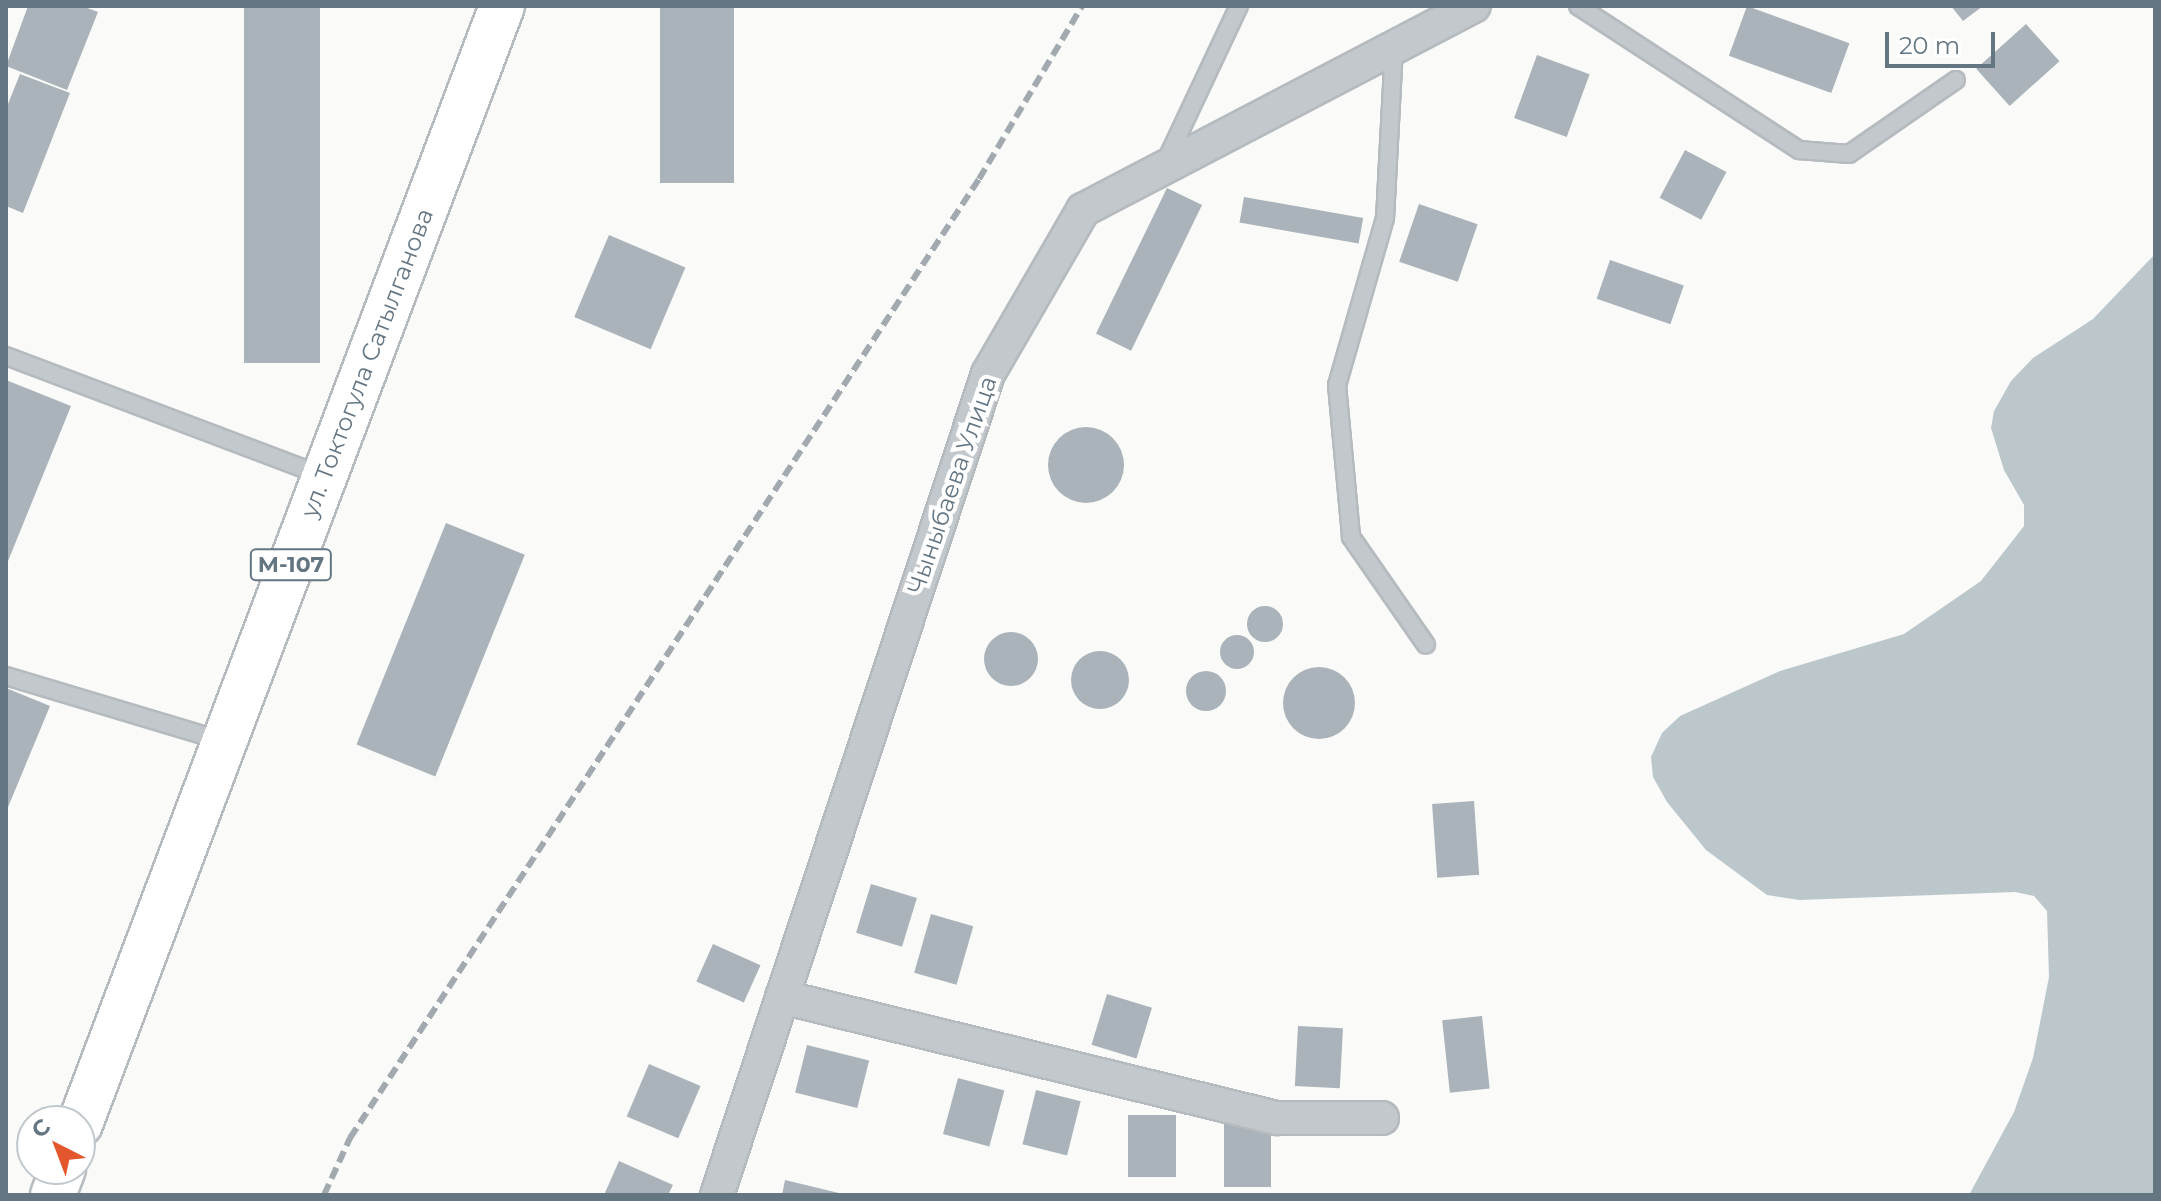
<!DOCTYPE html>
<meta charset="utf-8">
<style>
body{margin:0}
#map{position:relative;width:2161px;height:1201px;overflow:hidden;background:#fafaf8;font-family:Montserrat,sans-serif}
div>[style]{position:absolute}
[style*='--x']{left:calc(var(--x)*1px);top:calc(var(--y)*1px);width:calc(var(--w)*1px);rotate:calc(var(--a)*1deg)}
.water>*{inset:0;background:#bbc7cb}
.building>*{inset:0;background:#aab3b9;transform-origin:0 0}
.round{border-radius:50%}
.roads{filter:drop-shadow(2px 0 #b5babe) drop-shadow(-2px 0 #b5babe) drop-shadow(0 2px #b5babe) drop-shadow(0 -2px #b5babe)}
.service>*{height:16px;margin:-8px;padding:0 8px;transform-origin:8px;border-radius:8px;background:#c3c8cc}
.minor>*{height:32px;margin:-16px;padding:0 16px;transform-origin:16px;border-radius:16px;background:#c3c8cc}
.primary>*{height:44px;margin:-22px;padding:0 22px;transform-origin:22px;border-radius:22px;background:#fff}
.rail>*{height:6px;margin-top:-3px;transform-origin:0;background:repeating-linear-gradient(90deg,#a2aab0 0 12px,transparent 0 18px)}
span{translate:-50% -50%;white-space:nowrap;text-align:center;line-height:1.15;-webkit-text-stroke:8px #fff;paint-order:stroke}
.shield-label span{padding:2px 6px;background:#fff;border:2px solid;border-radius:6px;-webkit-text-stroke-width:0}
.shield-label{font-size:22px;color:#657683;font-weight:700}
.street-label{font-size:24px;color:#657683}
.frame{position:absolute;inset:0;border:8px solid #657683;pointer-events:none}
.north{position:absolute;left:16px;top:1105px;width:80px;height:80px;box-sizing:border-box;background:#fff;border:2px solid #c1c8cd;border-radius:50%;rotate:318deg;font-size:22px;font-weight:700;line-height:32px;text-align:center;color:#657683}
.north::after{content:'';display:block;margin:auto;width:28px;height:36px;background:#e4572e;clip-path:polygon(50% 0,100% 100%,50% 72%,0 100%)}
.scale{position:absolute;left:1885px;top:32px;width:110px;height:36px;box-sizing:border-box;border:4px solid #657683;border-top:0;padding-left:10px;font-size:24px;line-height:28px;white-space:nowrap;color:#657683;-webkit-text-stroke:6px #fff;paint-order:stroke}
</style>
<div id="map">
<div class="water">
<i style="clip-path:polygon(2155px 254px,2155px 1195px,1969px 1195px,2014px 1112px,2033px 1058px,2049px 977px,2047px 911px,2034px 896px,2015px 892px,1799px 900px,1767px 895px,1706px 850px,1667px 802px,1653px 777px,1651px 757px,1662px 733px,1680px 716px,1780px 671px,1904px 634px,1981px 581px,2024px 526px,2024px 505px,2004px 470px,1991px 428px,1994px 411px,2011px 381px,2033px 358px,2093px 319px)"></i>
</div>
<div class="building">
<i style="clip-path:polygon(28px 6px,82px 6px,98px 12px,67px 90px,6px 66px)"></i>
<i style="left:244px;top:6px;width:76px;height:357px"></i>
<i style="left:660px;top:6px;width:74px;height:177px"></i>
<i style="left:1747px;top:6px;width:109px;height:53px;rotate:20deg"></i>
<i style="clip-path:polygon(1951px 6px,1983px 6px,1963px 21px)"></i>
<i style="left:2026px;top:24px;width:50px;height:67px;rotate:48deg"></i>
<i style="left:1537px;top:55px;width:56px;height:67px;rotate:20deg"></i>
<i style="clip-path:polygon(20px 74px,70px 93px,23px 213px,6px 206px,6px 109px)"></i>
<i style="left:1685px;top:150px;width:47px;height:54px;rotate:28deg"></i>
<i style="left:1167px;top:188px;width:39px;height:162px;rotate:26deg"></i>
<i style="left:1244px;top:197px;width:121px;height:26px;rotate:10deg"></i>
<i style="left:1419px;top:204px;width:62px;height:61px;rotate:19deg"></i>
<i style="left:609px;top:235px;width:83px;height:89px;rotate:23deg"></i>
<i style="left:1610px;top:260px;width:78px;height:41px;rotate:19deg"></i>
<i style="clip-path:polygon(6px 380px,71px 406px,6px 566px)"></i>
<i class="round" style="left:1048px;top:427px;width:76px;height:76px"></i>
<i style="left:446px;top:523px;width:85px;height:239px;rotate:22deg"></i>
<i class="round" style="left:1247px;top:606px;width:36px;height:36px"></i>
<i class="round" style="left:984px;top:632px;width:54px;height:54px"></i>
<i class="round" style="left:1220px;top:635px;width:34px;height:34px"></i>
<i class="round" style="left:1071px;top:651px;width:58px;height:58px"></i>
<i class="round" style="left:1283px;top:667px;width:72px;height:72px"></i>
<i class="round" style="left:1186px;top:671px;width:40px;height:40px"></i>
<i style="clip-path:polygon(6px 688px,50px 706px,6px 812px)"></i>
<i style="left:1474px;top:801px;width:74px;height:42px;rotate:86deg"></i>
<i style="left:871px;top:884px;width:48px;height:51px;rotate:17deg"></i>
<i style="left:931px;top:914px;width:44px;height:61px;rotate:16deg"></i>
<i style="left:713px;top:944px;width:52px;height:41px;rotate:24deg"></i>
<i style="left:1107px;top:994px;width:47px;height:53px;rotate:17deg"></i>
<i style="left:1482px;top:1016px;width:73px;height:40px;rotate:84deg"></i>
<i style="left:1298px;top:1026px;width:45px;height:60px;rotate:3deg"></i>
<i style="left:807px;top:1045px;width:64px;height:49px;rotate:14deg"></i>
<i style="left:649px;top:1064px;width:56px;height:57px;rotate:23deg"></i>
<i style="left:958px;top:1078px;width:48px;height:58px;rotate:15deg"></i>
<i style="left:1036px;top:1090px;width:46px;height:56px;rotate:14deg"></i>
<i style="left:1128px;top:1115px;width:48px;height:62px"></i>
<i style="left:1224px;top:1123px;width:47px;height:64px"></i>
<i style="clip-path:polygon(619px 1161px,673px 1185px,668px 1195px,604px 1195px)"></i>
<i style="clip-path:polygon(785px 1180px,843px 1194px,843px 1195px,782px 1195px)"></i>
</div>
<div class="roads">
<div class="service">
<i style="--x:1578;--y:6;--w:264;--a:33.1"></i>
<i style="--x:1799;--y:150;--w:50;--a:4.6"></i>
<i style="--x:1849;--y:154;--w:130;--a:-34.7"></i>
<i style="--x:1394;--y:47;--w:171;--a:93"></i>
<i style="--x:1385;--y:218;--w:174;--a:106"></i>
<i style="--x:1337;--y:385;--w:153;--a:84.7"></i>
<i style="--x:1351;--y:537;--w:131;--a:55.2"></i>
<i style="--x:1165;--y:163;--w:174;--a:-64.8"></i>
<i style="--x:6;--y:356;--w:339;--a:20.7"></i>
<i style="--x:6;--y:676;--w:227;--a:16.7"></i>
</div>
<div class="minor">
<i style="--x:782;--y:997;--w:509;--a:13.76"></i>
<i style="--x:1276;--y:1118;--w:106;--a:0"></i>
<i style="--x:717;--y:1195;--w:865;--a:-71.73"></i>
<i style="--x:988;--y:374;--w:190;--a:-59.9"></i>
<i style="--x:1083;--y:210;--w:441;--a:-27.6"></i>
</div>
<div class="primary">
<i style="--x:80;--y:1124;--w:1195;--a:-69.32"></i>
<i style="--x:53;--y:1195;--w:28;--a:-69"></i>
</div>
</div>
<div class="rail">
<i style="--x:324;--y:1195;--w:63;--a:-65.5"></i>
<i style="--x:350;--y:1138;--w:1147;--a:-56.74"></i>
<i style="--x:979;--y:179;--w:201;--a:-59.2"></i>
</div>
<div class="shield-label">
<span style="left:291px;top:565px">М-107</span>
</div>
<div class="street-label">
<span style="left:367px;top:363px;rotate:-69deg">ул. Токтогула Сатылганова</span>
<span style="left:952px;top:485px;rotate:-71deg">Чыныбаева Улица</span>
</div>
<div class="frame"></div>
<div class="north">С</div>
<div class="scale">20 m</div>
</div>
